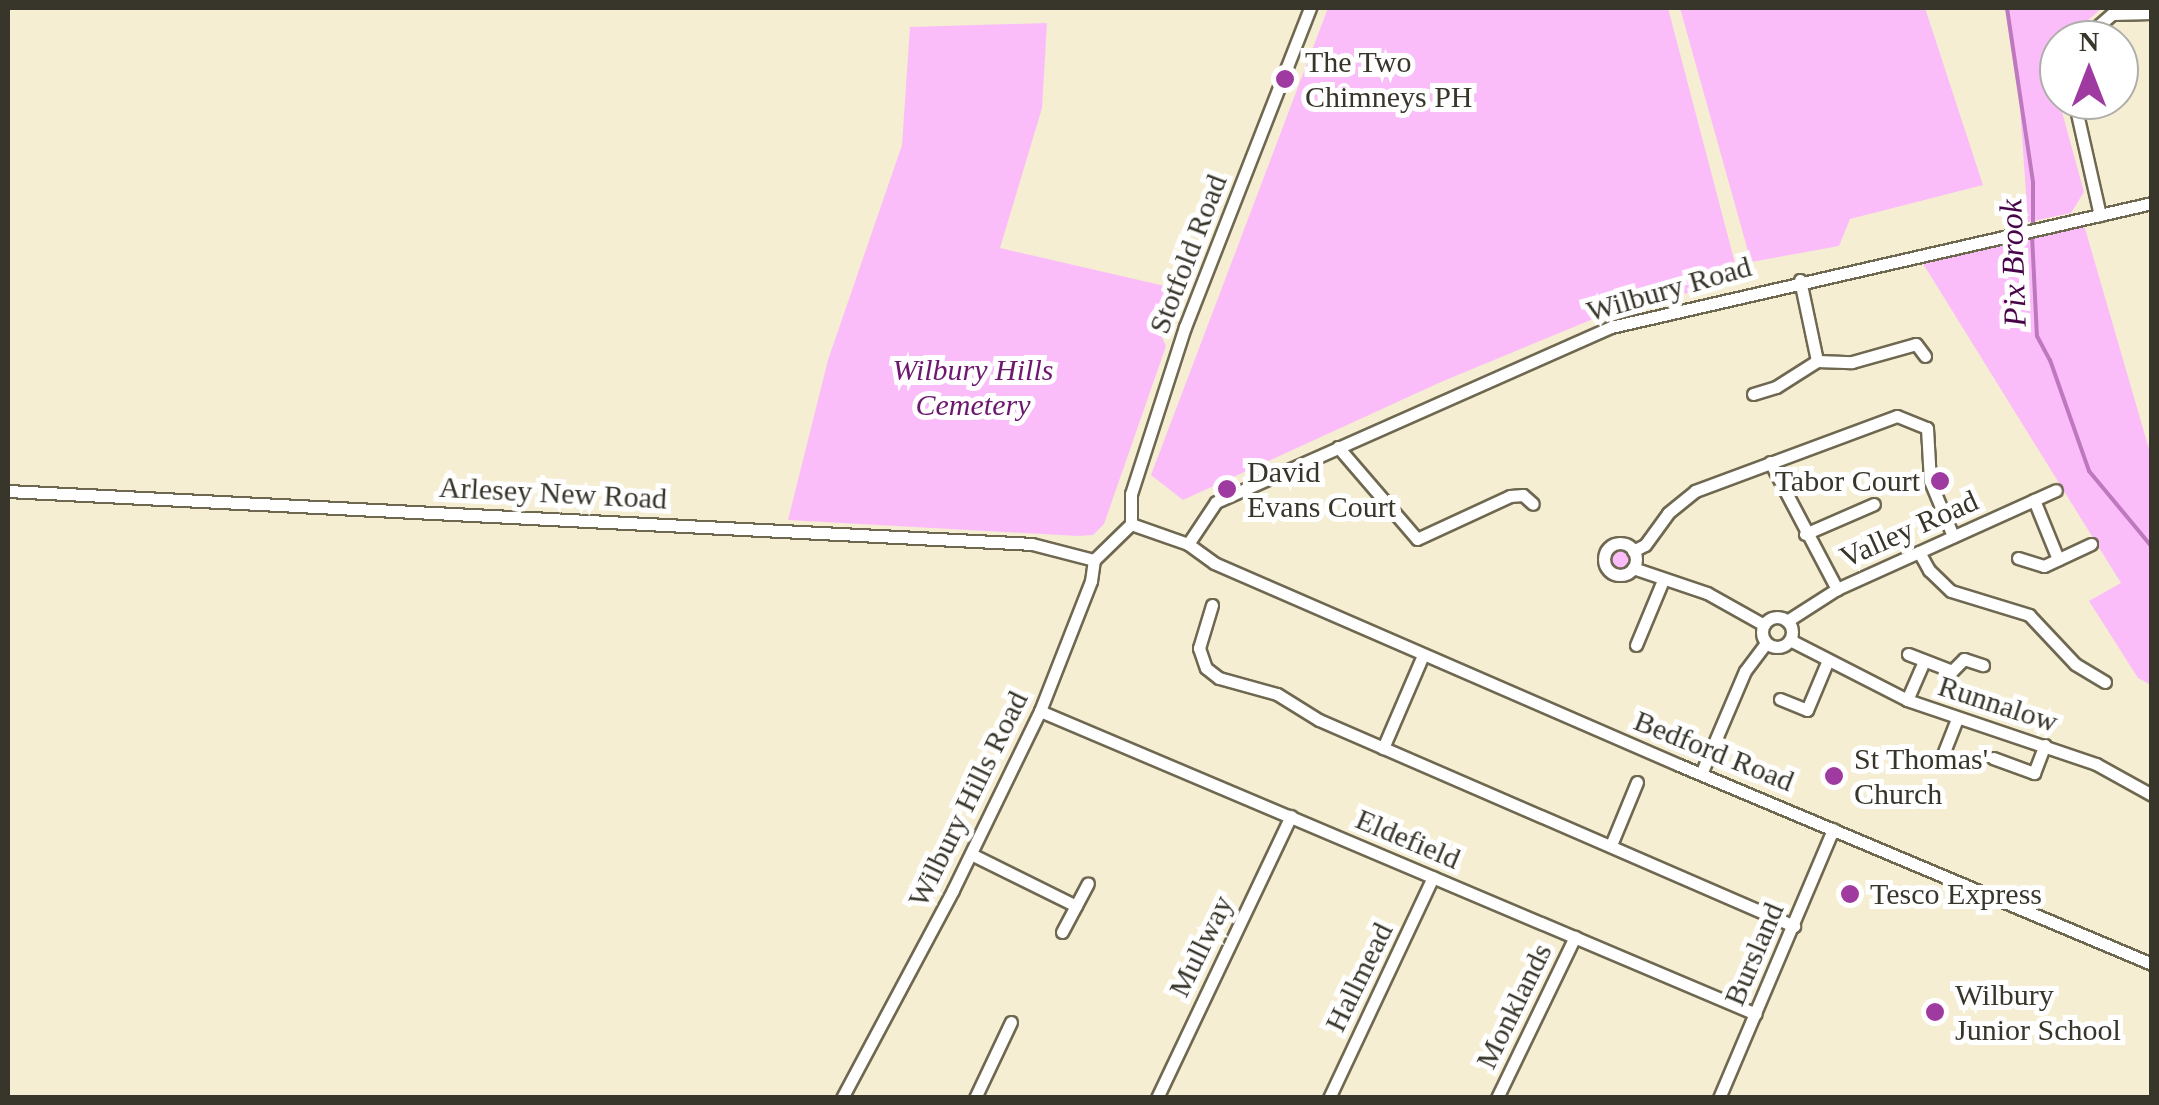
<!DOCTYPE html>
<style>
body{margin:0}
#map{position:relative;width:2159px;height:1105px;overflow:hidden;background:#f5eed3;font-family:Georgia,serif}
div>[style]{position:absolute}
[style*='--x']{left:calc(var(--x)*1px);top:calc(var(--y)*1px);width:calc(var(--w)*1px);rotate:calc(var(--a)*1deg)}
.green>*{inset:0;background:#fbbdfa}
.round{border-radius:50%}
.stream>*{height:4px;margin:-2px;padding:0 2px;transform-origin:2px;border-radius:2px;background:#be78be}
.roads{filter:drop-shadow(2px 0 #6f6851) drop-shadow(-2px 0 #6f6851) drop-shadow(0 2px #6f6851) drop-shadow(0 -2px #6f6851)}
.minor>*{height:11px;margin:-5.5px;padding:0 5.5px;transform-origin:5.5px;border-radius:5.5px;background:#fff}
.minor>.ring{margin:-5.5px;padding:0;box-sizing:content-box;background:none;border:11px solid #fff;border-radius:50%}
.dots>*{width:28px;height:28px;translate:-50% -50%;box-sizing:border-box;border:5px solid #fff;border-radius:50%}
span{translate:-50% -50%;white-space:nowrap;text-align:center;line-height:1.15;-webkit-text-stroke:10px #fff;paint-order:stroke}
.poi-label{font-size:30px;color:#38352b}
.left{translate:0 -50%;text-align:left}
.right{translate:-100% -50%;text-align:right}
.street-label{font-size:30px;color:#38352b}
.park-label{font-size:30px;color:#6d176f;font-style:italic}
.water-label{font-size:32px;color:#470448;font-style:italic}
.frame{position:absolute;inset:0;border:10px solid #38352b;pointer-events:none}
.north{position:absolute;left:2039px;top:20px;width:100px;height:100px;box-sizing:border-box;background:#fff;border:2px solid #afaeaa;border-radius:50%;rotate:0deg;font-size:28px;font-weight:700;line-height:40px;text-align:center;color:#38352b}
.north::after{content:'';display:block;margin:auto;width:35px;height:45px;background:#9f3ba0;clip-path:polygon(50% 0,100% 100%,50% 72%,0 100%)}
</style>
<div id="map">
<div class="green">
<i style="clip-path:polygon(1328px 8px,1668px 8px,1736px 267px,1736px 281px,1610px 312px,1441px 382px,1183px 500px,1151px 475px)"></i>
<i style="clip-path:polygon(1680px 8px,1925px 8px,1983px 185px,1850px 219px,1839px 246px,1751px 262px)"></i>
<i style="clip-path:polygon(2005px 8px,2102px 8px,2065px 40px,2059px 40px,2055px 68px,2062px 112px,2084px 192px,2071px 213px,2028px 222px,2020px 108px)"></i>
<i style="clip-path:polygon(1047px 23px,1042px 108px,1000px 248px,1182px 290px,1159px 331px,1166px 346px,1104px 524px,1093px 535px,1078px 536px,788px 520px,828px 360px,902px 145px,910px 27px)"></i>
<i style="clip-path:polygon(2084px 225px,2151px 456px,2151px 685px,2138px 678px,2089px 601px,2121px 583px,1922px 262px)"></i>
<i class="round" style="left:1607px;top:546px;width:24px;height:24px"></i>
</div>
<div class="stream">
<i style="--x:2007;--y:8;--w:177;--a:81.5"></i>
<i style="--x:2033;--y:183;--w:42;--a:90"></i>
<i style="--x:2032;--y:235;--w:101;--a:87.2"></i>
<i style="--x:2037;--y:336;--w:27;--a:62"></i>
<i style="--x:2050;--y:360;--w:118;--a:70.6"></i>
<i style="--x:2089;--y:471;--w:99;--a:50.3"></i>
</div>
<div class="roads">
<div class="minor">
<i style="--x:2082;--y:40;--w:40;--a:-41"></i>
<i style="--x:2112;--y:14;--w:40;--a:-1.4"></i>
<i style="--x:2074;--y:100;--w:118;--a:77.3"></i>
<i style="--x:1800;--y:280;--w:83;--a:78.1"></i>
<i style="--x:1753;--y:394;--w:24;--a:-17"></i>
<i style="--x:1776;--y:387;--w:49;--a:-32.4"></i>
<i style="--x:1817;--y:361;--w:35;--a:2"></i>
<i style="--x:1852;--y:362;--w:66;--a:-15.7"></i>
<i style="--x:1916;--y:344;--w:15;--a:53"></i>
<i style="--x:1338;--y:447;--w:121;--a:49.3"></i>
<i style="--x:1417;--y:539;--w:102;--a:-24.8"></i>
<i style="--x:1510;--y:496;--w:13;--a:-4"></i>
<i style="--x:1523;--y:495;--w:13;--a:42"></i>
<i style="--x:1770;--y:462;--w:144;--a:62.2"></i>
<i style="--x:8;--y:491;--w:1025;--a:2.96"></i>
<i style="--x:1032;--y:544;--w:64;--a:14.5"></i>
<i style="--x:2034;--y:500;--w:64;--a:67.9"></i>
<i style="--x:1131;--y:524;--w:60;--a:19.3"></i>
<i style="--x:1188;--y:544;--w:32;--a:36"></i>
<i style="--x:1214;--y:563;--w:507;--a:23.48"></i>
<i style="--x:1679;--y:765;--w:513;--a:22.82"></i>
<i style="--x:1131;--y:524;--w:30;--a:-90"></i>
<i style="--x:1131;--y:494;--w:176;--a:-72.1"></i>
<i style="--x:1185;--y:327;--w:343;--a:-68.6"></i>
<i style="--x:1805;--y:534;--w:75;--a:-23.5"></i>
<i class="ring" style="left:1604px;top:543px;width:21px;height:21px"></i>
<i style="--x:1188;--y:544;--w:50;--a:-56.3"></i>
<i style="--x:1216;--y:502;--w:432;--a:-23.9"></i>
<i style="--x:1611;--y:327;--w:555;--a:-12.91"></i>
<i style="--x:1633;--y:551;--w:13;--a:-27"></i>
<i style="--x:1645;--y:545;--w:39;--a:-54"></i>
<i style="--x:1668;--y:513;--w:35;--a:-39"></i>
<i style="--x:1695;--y:491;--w:215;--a:-20.4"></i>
<i style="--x:1897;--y:416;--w:32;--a:22"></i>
<i style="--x:1927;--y:428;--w:53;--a:86.8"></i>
<i style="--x:1930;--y:481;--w:60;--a:67.3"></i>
<i style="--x:1919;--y:552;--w:21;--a:61"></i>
<i style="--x:1929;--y:570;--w:30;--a:44"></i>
<i style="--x:1951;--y:591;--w:82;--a:17.1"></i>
<i style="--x:2029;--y:615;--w:67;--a:46.8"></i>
<i style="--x:2075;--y:664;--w:35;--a:31"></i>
<i style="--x:2018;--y:558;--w:27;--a:17"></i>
<i style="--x:2044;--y:566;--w:52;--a:-25.1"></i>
<i style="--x:1633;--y:568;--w:78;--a:18.7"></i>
<i style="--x:1707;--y:593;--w:65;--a:29.3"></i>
<i style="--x:1212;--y:605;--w:45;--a:106.8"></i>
<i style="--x:1199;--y:648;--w:21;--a:71"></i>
<i style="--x:1206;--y:668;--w:16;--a:38"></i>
<i style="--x:1219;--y:678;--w:60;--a:15.4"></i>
<i style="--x:1277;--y:694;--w:49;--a:31.8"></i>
<i style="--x:1319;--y:720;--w:518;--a:23.45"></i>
<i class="ring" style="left:1762px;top:617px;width:19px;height:19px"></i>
<i style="--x:1787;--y:621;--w:59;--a:-32.6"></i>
<i style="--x:1837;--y:589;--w:240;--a:-24.3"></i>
<i style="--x:1790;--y:640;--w:131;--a:27.1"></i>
<i style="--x:1907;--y:700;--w:200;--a:18.7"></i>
<i style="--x:2096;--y:764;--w:64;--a:29"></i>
<i style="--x:1636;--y:645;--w:70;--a:-67.4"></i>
<i style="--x:1908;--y:654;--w:47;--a:21.1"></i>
<i style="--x:1952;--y:671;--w:17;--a:-45"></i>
<i style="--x:1964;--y:659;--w:20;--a:18"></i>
<i style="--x:1780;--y:699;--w:29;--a:22"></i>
<i style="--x:1807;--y:710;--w:54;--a:-67.2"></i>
<i style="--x:1907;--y:700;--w:43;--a:-66.4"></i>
<i style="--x:1040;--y:711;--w:777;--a:22.94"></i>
<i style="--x:1383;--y:748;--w:101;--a:-66.7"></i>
<i style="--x:1942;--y:757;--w:41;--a:-68.5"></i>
<i style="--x:1993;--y:758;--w:44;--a:20.1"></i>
<i style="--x:2034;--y:773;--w:30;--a:-69"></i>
<i style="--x:1701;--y:774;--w:112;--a:-66.9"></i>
<i style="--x:1745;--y:671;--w:35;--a:-53"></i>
<i style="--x:1611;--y:845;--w:68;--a:-67.6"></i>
<i style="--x:971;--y:854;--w:117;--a:26.3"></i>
<i style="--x:1062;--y:932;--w:55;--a:-62"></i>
<i style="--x:842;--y:1098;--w:236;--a:-61.9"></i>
<i style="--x:953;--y:890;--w:199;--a:-64.1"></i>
<i style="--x:1040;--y:711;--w:140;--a:-68.6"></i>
<i style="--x:1091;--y:581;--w:21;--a:-82"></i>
<i style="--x:1094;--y:560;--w:52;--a:-44.2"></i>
<i style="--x:975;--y:1098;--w:84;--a:-64.7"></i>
<i style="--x:1157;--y:1098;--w:312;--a:-64.6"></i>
<i style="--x:1329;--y:1098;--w:244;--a:-64.8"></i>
<i style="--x:1497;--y:1098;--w:179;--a:-64.2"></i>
<i style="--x:1719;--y:1098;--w:292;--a:-67"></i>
</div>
</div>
<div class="dots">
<i style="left:1285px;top:79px;background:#9f3ba0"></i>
<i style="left:1940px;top:481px;background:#9f3ba0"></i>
<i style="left:1227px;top:489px;background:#9f3ba0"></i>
<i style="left:1834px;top:776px;background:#9f3ba0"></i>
<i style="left:1850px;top:894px;background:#9f3ba0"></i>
<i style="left:1935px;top:1012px;background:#9f3ba0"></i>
</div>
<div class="poi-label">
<span class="left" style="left:1305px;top:79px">The Two<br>Chimneys PH</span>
<span class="left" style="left:1247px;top:489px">David<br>Evans Court</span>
<span class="right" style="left:1920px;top:481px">Tabor Court</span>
<span class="left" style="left:1854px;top:776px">St Thomas'<br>Church</span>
<span class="left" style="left:1870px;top:894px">Tesco Express</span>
<span class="left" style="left:1955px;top:1012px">Wilbury<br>Junior School</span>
</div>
<div class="street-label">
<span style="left:1188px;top:254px;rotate:-69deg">Stotfold Road</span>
<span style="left:1669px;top:289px;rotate:-16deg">Wilbury Road</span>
<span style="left:553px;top:493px;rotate:3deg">Arlesey New Road</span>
<span style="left:1909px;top:529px;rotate:-24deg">Valley Road</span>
<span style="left:1998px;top:704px;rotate:18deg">Runnalow</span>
<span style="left:1714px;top:751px;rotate:22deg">Bedford Road</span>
<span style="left:968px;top:799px;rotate:-64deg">Wilbury Hills Road</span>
<span style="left:1408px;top:839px;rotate:23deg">Eldefield</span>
<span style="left:1201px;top:946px;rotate:-64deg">Mullway</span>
<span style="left:1754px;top:954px;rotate:-67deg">Bursland</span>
<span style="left:1359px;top:977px;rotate:-64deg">Hallmead</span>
<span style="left:1514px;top:1006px;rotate:-64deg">Monklands</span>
</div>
<div class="park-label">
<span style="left:973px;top:387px">Wilbury Hills<br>Cemetery</span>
</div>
<div class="water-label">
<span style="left:2013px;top:263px;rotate:-92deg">Pix Brook</span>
</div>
<div class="frame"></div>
<div class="north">N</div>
</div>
